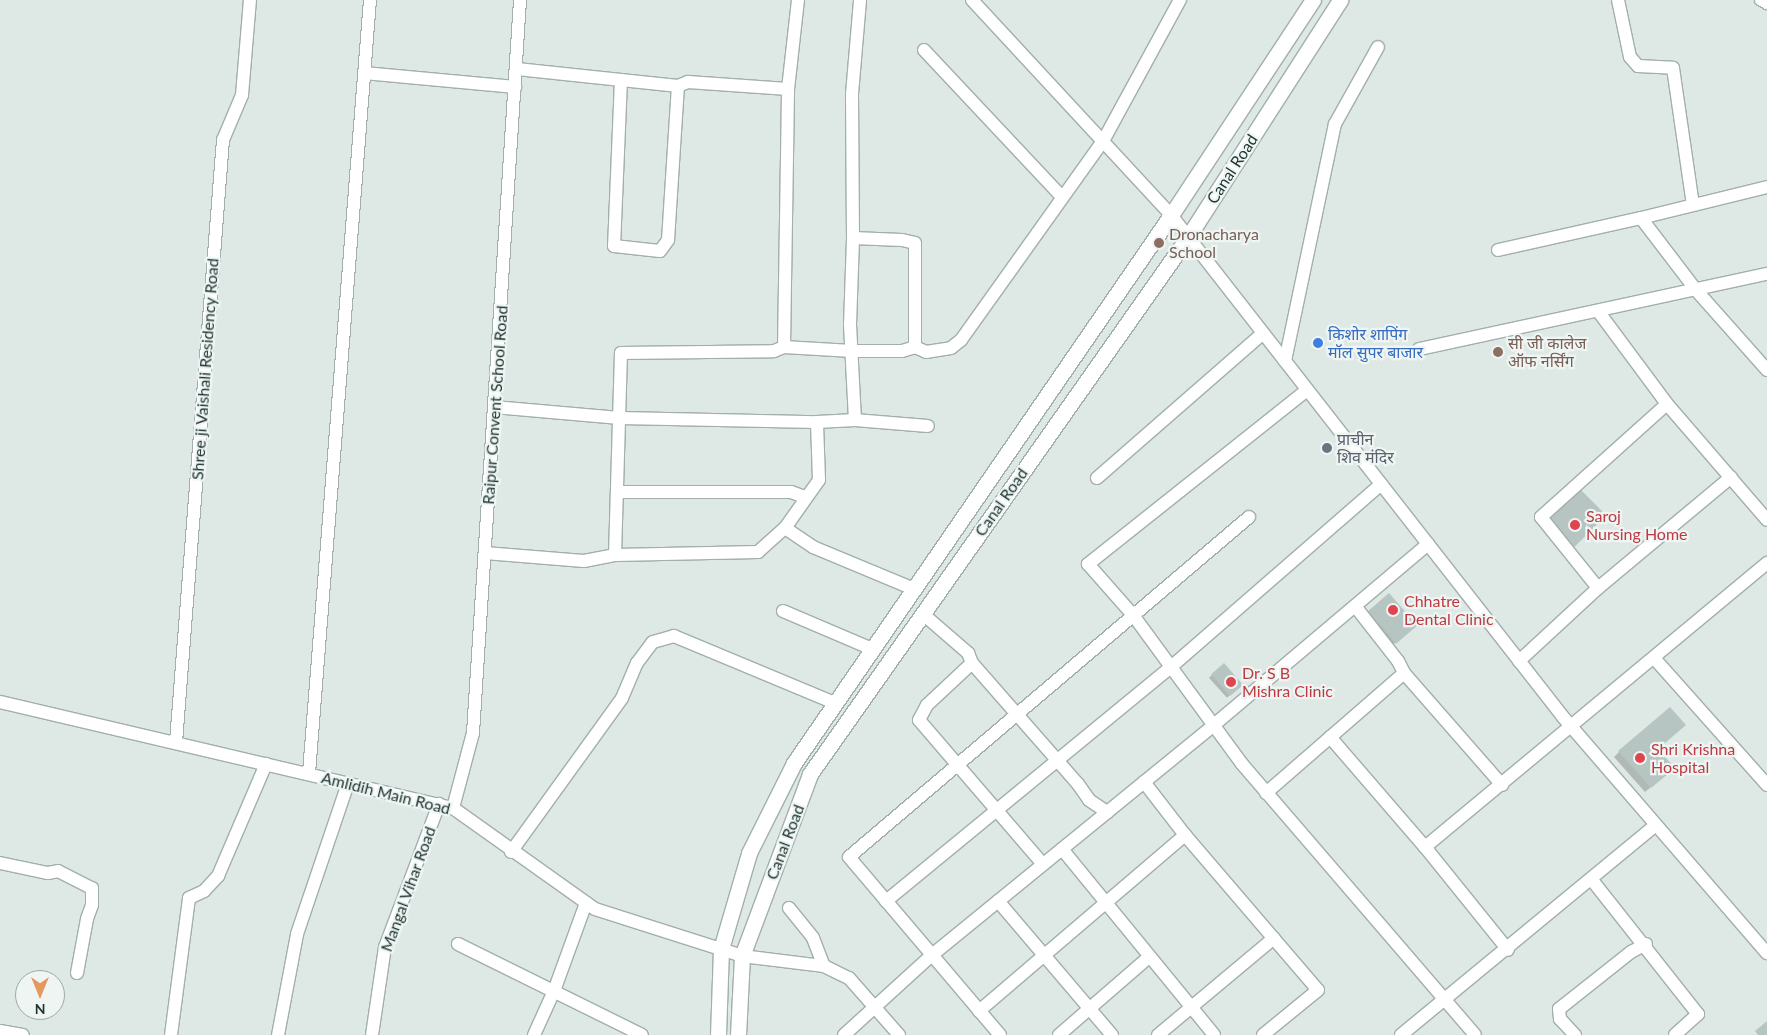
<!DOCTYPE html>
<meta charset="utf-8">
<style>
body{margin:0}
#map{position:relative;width:1767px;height:1035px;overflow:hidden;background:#dee8e5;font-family:Lato,"Noto Sans Devanagari",sans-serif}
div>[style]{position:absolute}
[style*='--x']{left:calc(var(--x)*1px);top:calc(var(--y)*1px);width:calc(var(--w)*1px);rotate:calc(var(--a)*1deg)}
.shadow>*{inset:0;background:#0003;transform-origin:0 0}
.building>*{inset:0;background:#b6c5c2;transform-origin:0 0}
.roads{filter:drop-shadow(1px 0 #a2afac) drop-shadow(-1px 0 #a2afac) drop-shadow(0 1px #a2afac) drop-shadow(0 -1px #a2afac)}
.minor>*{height:12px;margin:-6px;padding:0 6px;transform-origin:6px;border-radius:6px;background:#fff}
.secondary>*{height:15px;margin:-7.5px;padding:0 7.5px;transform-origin:7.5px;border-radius:7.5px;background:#fff}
.dots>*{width:14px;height:14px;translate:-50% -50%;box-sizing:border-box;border:2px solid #eef5f3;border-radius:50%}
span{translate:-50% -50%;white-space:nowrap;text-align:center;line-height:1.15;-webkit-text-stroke:4.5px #eef5f3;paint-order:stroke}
.street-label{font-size:16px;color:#213634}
.education-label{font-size:16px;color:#785e54}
.left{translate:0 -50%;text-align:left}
.shop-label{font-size:16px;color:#366cbe}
.worship-label{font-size:16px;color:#5b616d}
.health-label{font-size:16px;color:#be3a42}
.north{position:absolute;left:15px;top:970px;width:50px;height:50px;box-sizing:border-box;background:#eef5f3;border:1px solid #9ca9a7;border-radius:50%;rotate:180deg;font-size:14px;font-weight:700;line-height:20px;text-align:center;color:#213634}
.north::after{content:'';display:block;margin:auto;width:18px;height:22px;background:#e6975e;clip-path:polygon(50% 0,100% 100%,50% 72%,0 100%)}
</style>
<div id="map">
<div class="shadow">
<i style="clip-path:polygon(1604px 515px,1569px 550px,1544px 526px)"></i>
<i style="clip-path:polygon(1369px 612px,1410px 630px,1389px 648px,1364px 617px)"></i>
<i style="left:1223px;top:665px;width:27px;height:19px;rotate:48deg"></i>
<i style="clip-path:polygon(1657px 749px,1668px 773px,1645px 792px,1614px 757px,1619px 752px)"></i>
</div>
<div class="building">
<i style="left:1580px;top:489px;width:37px;height:45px;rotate:45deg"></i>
<i style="left:1389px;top:593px;width:43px;height:28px;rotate:49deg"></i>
<i style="left:1224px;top:663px;width:29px;height:17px;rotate:49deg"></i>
<i style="clip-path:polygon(1670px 707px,1686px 725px,1658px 749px,1675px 768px,1651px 788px,1618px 751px)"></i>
<i style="clip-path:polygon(1767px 1021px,1767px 1035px,1758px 1035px,1755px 1031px)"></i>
</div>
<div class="roads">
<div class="minor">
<i style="--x:972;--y:0;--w:293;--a:47.2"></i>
<i style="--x:1171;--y:215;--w:637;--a:52.01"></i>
<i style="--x:1563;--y:717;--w:312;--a:49.2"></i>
<i style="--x:1618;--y:0;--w:58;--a:78.1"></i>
<i style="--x:1630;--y:57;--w:12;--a:48"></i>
<i style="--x:1638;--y:66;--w:35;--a:3"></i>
<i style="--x:1673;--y:68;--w:138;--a:81.7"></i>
<i style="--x:1761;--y:0;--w:7;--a:27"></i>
<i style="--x:924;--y:50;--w:202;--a:46.8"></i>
<i style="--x:517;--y:69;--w:162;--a:6"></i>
<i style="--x:678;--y:86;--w:11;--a:-22"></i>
<i style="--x:688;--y:82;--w:100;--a:4"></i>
<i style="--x:364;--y:73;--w:152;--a:5.3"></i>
<i style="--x:621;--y:80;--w:166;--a:92.4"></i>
<i style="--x:614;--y:246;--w:46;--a:6.2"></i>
<i style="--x:660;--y:251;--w:14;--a:-54"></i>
<i style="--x:668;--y:240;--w:154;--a:-86.3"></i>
<i style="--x:1641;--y:218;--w:130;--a:-13.8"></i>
<i style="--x:853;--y:238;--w:49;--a:2.3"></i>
<i style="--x:902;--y:240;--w:13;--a:13"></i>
<i style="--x:915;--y:243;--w:104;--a:90"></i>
<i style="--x:1498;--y:250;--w:147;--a:-12.6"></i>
<i style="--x:1641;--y:218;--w:91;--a:52.6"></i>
<i style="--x:1696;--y:290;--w:107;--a:48.4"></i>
<i style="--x:1598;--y:311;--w:116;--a:53.4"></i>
<i style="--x:1667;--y:404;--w:153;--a:49.2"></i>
<i style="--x:784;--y:347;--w:258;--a:-89.1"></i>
<i style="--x:788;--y:89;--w:90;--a:-83.6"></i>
<i style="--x:1419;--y:349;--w:356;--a:-12.2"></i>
<i style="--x:1285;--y:361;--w:242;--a:-78.1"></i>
<i style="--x:1335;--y:124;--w:88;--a:-60.8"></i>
<i style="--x:1307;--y:390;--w:280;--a:141.5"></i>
<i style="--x:1088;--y:564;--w:68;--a:48.6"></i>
<i style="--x:1133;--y:615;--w:185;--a:53.8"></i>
<i style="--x:1242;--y:764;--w:357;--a:49.3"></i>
<i style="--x:494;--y:407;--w:126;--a:5"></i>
<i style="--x:620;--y:418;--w:197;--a:1.2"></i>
<i style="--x:817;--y:422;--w:38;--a:-3"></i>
<i style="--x:855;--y:420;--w:73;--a:4.7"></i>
<i style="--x:855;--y:420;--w:95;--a:-93"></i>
<i style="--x:850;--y:325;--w:87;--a:-88"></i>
<i style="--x:853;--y:238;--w:144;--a:-90.4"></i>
<i style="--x:852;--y:94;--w:94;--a:-85.1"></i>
<i style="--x:1097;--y:478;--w:220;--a:-41.1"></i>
<i style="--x:617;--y:492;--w:174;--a:0"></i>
<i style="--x:791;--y:492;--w:15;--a:20"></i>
<i style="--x:785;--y:528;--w:34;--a:34"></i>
<i style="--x:813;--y:547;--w:109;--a:22.6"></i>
<i style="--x:485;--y:553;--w:99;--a:4.6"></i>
<i style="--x:584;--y:561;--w:32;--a:-11"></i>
<i style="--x:615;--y:555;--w:143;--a:-1.2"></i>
<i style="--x:758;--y:552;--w:36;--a:-42"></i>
<i style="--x:785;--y:528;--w:59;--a:-54.7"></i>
<i style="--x:819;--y:480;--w:58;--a:-92"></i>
<i style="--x:615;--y:555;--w:202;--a:-88.3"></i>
<i style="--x:621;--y:353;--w:153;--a:-0.7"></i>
<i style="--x:774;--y:351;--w:11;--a:-22"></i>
<i style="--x:784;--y:347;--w:68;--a:3.4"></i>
<i style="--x:852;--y:351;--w:50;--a:0"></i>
<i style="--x:902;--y:351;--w:14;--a:-17"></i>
<i style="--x:915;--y:347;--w:12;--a:24"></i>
<i style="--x:926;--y:352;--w:25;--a:-9"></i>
<i style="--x:951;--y:348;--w:13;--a:-39"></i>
<i style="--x:961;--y:340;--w:244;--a:-54.5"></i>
<i style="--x:1103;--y:141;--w:161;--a:-61.4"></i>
<i style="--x:1598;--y:588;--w:91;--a:-128.8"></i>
<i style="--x:1541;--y:517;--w:169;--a:-41.9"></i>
<i style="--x:1355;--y:606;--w:70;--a:52"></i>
<i style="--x:1398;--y:661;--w:13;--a:63"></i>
<i style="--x:1404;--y:673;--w:149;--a:48.8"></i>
<i style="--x:783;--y:611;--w:97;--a:23.1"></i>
<i style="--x:923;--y:614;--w:60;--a:40.9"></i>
<i style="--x:968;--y:653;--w:11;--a:68"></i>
<i style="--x:972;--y:663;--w:161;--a:48.8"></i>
<i style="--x:1078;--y:784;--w:19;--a:55"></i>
<i style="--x:1089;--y:800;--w:22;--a:34"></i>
<i style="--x:1654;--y:658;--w:170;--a:48.3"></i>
<i style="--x:1519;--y:661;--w:108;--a:-42.7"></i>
<i style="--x:1598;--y:588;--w:173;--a:-39.8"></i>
<i style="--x:972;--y:663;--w:62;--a:137"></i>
<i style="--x:927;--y:705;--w:17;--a:118"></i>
<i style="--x:919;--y:720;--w:190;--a:49.3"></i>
<i style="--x:0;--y:702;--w:465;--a:13.2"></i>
<i style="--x:453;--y:808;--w:174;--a:35.4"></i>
<i style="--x:595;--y:909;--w:154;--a:17.7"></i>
<i style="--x:742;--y:956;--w:83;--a:7"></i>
<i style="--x:824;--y:966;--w:28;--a:26"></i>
<i style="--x:849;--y:978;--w:76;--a:48.7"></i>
<i style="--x:1330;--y:737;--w:145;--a:49.2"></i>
<i style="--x:1425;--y:847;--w:132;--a:51.1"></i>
<i style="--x:176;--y:742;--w:604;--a:-85.54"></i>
<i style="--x:223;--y:140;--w:49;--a:-67.1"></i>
<i style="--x:242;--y:95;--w:95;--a:-85.2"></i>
<i style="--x:309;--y:773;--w:775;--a:-85.49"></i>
<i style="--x:1144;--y:782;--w:67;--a:52.3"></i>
<i style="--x:1185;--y:835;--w:204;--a:49.4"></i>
<i style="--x:1318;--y:990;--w:71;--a:140.7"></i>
<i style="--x:1266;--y:793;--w:183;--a:-41"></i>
<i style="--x:453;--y:808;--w:78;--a:-75.1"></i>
<i style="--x:473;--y:733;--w:735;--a:-86.33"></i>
<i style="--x:1425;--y:847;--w:445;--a:-39.7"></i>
<i style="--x:1062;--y:849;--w:240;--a:50.7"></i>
<i style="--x:511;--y:852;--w:190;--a:-54.2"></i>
<i style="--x:622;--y:698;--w:38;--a:-67"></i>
<i style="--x:637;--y:663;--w:26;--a:-53"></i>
<i style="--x:653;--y:642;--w:22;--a:-16"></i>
<i style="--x:674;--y:636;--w:174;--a:22.6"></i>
<i style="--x:0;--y:863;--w:49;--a:11.8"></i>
<i style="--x:48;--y:873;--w:10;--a:-11"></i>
<i style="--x:58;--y:871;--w:38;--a:27"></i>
<i style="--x:92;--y:888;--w:17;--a:90"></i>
<i style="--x:92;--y:905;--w:15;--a:110"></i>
<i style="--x:87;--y:919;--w:55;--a:100.5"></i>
<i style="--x:1592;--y:880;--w:171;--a:51.7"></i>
<i style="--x:1698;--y:1014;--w:31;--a:138"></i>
<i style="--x:886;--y:901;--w:370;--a:-39.4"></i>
<i style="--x:1172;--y:666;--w:277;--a:-41"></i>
<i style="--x:998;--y:901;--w:176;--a:49.6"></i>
<i style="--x:789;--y:908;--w:38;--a:51"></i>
<i style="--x:813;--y:938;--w:30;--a:69"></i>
<i style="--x:458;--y:944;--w:205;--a:26.3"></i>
<i style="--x:979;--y:1011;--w:271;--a:-40.5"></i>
<i style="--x:0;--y:1031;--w:23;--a:10"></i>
<i style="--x:171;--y:1035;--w:138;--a:-82.5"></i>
<i style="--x:189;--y:898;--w:17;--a:-25"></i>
<i style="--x:204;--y:891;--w:21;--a:-47"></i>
<i style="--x:218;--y:876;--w:122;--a:-66.8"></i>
<i style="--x:278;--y:1035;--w:103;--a:-79.3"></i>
<i style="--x:297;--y:934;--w:159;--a:-71.3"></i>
<i style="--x:372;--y:1035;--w:89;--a:-81.6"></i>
<i style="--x:385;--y:947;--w:153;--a:-69.3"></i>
<i style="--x:534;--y:1035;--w:48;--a:-65.6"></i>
<i style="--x:554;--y:991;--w:94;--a:-70"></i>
<i style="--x:844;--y:1035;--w:119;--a:-42.3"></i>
<i style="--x:932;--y:955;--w:365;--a:-39.2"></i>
<i style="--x:1215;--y:724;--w:279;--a:-40.2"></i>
<i style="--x:1000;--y:1035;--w:233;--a:-130.3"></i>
<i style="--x:849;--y:857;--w:525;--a:-40.36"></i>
<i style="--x:1059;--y:1035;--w:119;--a:-40.9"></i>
<i style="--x:1158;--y:1035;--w:151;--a:-39.9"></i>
<i style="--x:1401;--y:1035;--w:330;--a:-39.5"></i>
<i style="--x:1575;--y:1035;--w:22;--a:-133"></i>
<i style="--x:1560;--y:1019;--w:10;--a:-96"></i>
<i style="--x:1559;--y:1009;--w:92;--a:-38.4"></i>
<i style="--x:1631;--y:952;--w:17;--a:-28"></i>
</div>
<div class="secondary">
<i style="--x:718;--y:1035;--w:86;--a:-88"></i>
<i style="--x:721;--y:949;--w:100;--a:-73.7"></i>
<i style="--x:749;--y:853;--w:101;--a:-63.4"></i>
<i style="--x:794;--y:763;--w:665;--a:-55.47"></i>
<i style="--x:1171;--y:215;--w:258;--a:-56.6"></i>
<i style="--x:738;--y:1035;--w:79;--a:-87.1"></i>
<i style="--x:742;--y:956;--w:194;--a:-69.5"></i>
<i style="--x:810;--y:774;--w:657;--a:-54.86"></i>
<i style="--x:1188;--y:237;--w:282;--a:-57.3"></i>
</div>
</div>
<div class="dots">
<i style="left:1159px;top:243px;background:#8d6e63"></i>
<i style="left:1318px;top:343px;background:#3f7fe0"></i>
<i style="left:1498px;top:352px;background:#8d6e63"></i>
<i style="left:1327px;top:448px;background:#6b7280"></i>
<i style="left:1575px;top:525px;background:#e0444e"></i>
<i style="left:1393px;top:610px;background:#e0444e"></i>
<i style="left:1231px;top:682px;background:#e0444e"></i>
<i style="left:1640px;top:758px;background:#e0444e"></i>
</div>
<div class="street-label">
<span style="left:1232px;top:169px;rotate:-57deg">Canal Road</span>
<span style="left:205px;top:369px;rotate:-86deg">Shree ji Vaishali Residency Road</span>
<span style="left:495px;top:405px;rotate:-86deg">Raipur Convent School Road</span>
<span style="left:1001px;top:502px;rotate:-55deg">Canal Road</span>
<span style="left:386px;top:793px;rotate:14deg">Amlidih Main Road</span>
<span style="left:785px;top:842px;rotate:-69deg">Canal Road</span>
<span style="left:408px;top:889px;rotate:-70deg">Mangal Vihar Road</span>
</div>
<div class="education-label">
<span class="left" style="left:1169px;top:243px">Dronacharya<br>School</span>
<span class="left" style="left:1508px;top:352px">सी जी कालेज<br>ऑफ नर्सिंग</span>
</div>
<div class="shop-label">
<span class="left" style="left:1328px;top:343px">किशोर शापिंग<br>मॉल सुपर बाजार</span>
</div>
<div class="worship-label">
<span class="left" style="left:1337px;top:448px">प्राचीन<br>शिव मंदिर</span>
</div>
<div class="health-label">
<span class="left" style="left:1586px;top:525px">Saroj<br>Nursing Home</span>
<span class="left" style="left:1404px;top:610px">Chhatre<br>Dental Clinic</span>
<span class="left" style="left:1242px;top:682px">Dr. S B<br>Mishra Clinic</span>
<span class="left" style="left:1651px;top:758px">Shri Krishna<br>Hospital</span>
</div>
<div class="north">N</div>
</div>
